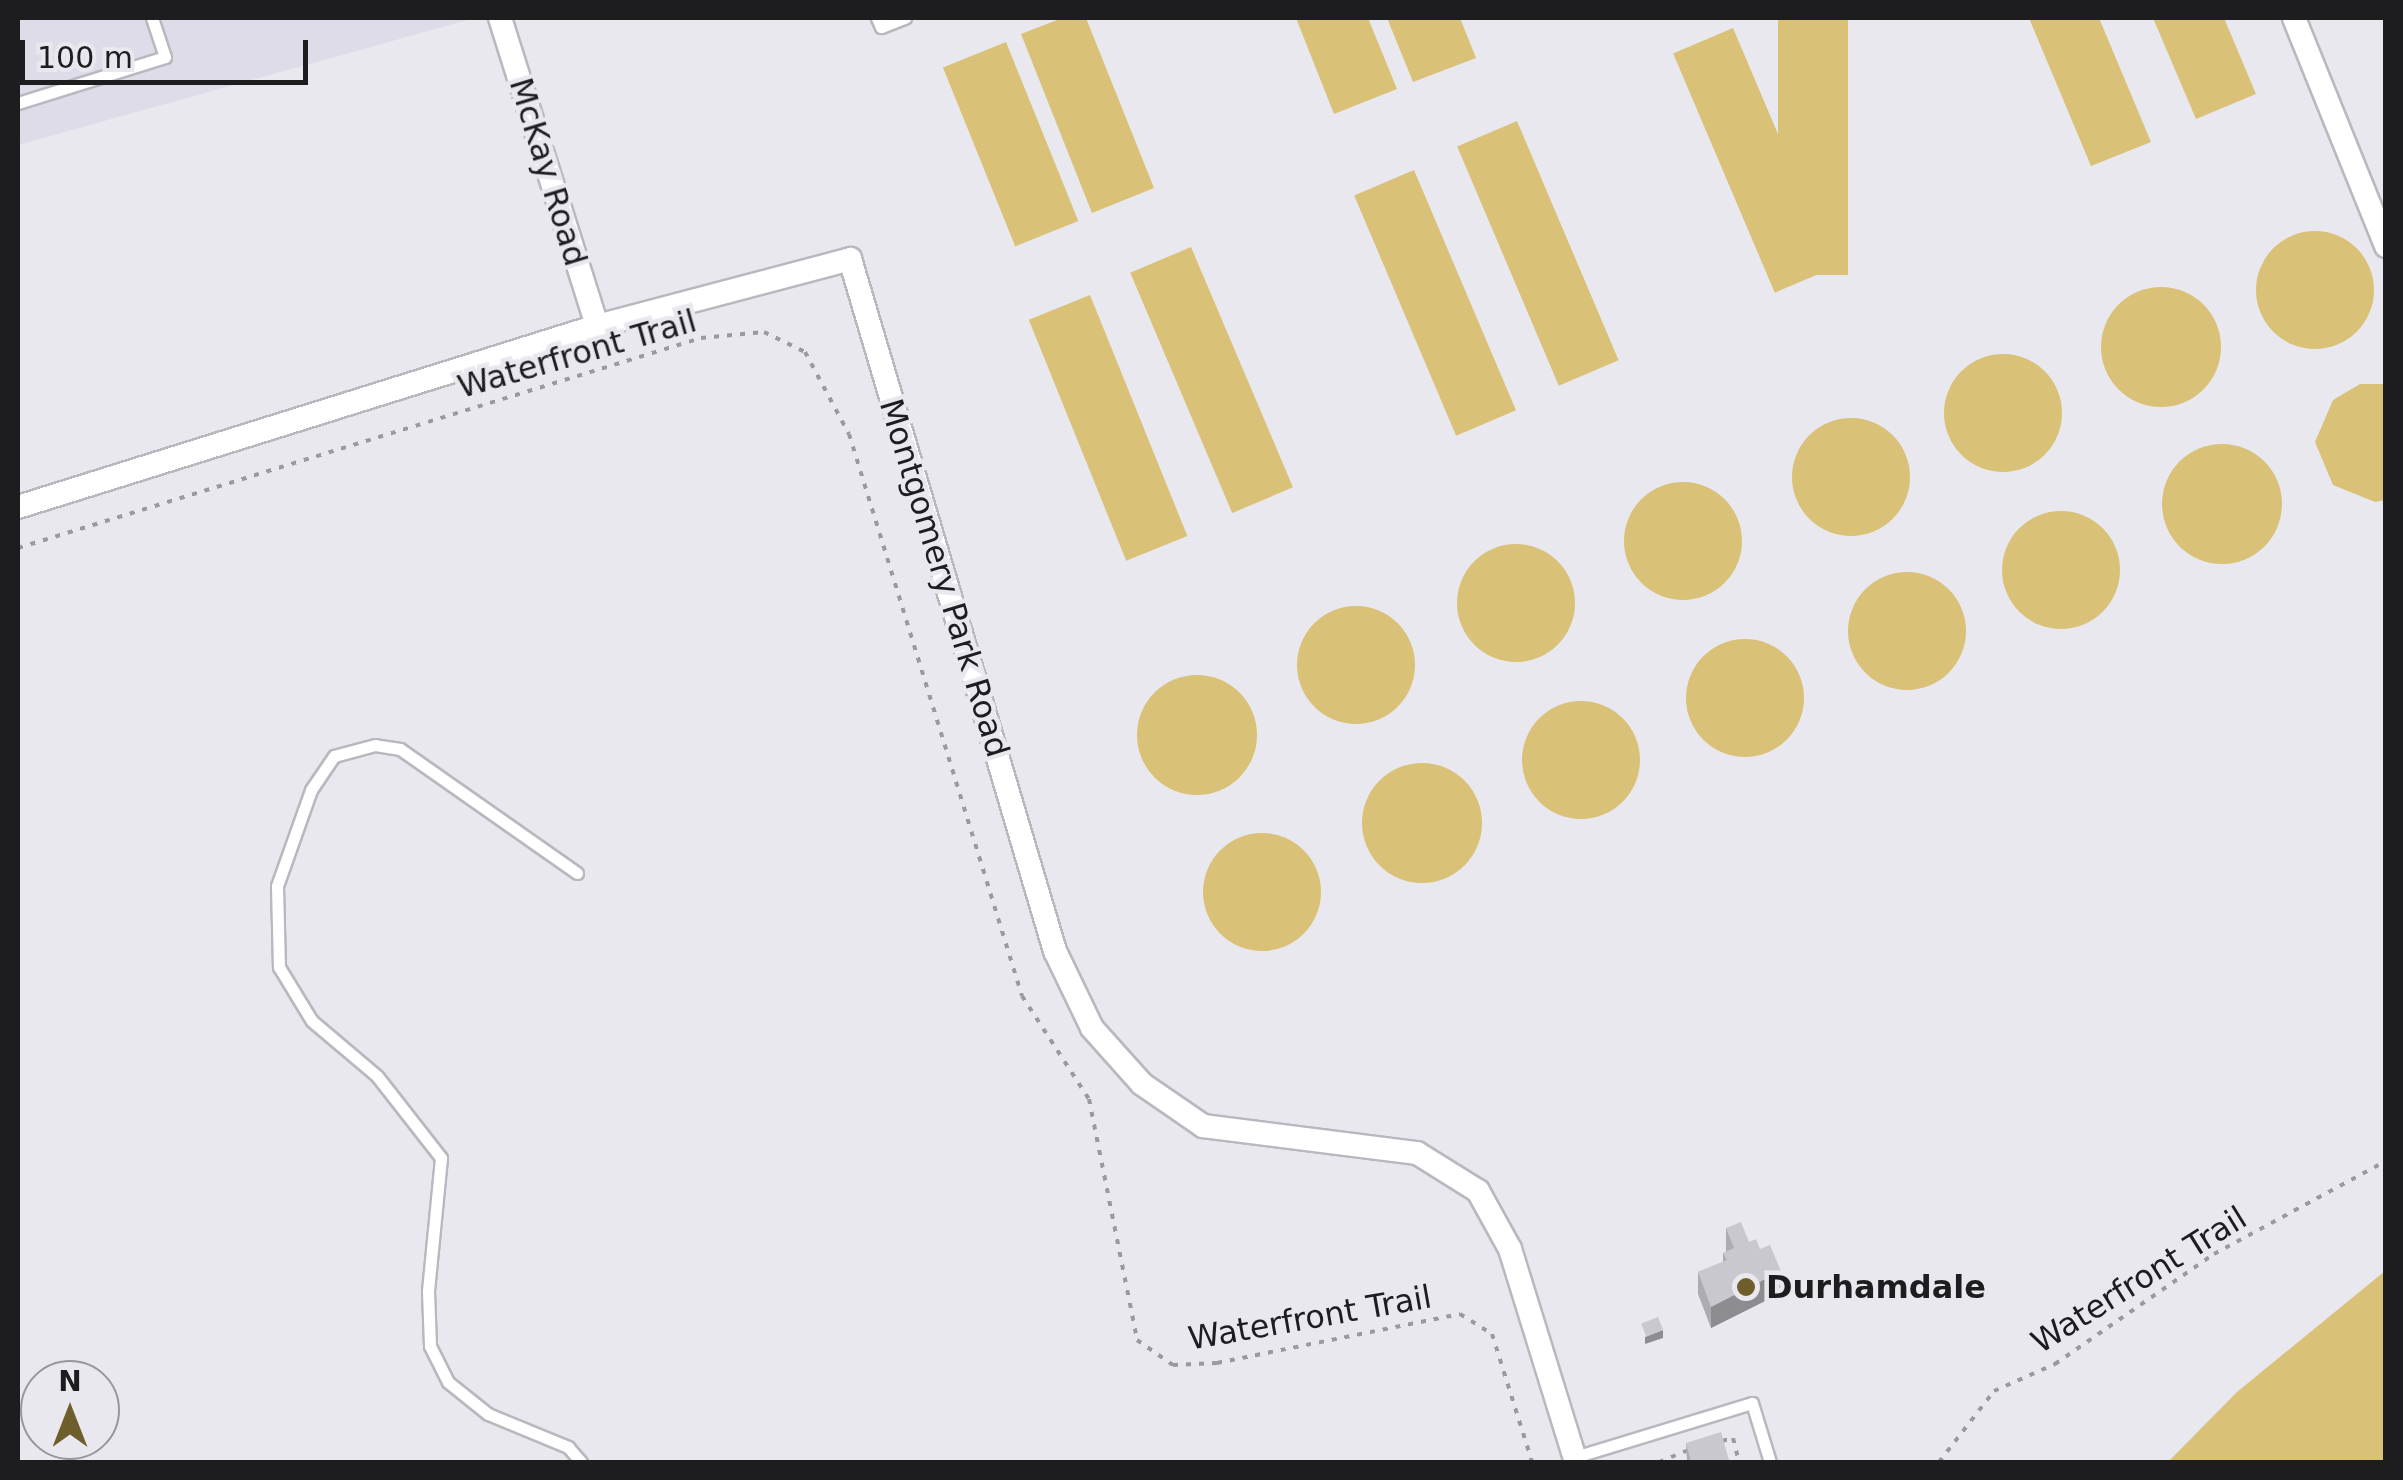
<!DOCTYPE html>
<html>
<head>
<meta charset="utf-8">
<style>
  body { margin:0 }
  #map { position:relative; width:2403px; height:1480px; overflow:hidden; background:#eae8ef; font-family:"DejaVu Sans",sans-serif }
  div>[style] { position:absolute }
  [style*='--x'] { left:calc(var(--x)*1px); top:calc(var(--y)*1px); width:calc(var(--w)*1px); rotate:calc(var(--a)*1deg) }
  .built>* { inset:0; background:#dfdcea }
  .water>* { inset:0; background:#d9c178; transform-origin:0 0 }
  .round { border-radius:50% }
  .path>* { height:4px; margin-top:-2px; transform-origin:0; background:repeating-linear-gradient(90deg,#9a999e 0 5px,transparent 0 13px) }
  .roads { filter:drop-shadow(2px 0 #b9b8bf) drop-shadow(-2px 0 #b9b8bf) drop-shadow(0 2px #b9b8bf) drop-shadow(0 -2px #b9b8bf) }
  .lane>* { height:11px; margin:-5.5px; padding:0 5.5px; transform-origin:5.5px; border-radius:5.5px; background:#fff }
  .street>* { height:22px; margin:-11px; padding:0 11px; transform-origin:11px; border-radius:11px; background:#fff }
  .wall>* { inset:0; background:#adacb2 }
  .shaded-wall>* { inset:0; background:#8d8c91 }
  .building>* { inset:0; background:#c9c8cf; transform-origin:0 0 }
  .dots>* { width:28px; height:28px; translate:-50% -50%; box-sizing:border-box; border:5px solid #eae8ef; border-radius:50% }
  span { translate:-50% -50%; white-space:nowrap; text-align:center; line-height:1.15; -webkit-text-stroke:9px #eae8ef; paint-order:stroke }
  .street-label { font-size:32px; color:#1d1c1f }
  .poi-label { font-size:32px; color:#1d1c1f; font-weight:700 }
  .left { translate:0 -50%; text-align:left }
  .frame { position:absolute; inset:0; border:20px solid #1d1c1f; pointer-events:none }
  .north { position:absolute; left:20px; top:1360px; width:100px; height:100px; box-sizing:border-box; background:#eae8ef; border:2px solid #98969c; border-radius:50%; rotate:0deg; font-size:28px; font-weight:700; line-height:40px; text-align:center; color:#1d1c1f }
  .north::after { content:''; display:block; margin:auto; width:35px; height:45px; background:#6e5e2c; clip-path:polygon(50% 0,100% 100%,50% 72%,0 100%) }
  .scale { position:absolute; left:20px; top:40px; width:288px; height:45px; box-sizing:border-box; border:5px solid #1d1c1f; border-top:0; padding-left:12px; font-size:30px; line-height:35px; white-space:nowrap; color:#1d1c1f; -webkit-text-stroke:8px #eae8ef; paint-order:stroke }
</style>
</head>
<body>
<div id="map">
  <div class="built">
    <i style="clip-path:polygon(18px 18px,475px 18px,18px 145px)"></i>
  </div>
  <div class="water">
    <i style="clip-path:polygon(1062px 18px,1086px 18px,1154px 188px,1092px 213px,1021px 34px)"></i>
    <i style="clip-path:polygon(1296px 18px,1368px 18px,1397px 89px,1334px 114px)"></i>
    <i style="clip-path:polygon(1387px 18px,1460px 18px,1476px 58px,1413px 82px)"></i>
    <i style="left:1778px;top:18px;width:70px;height:257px"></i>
    <i style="clip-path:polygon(2029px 18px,2099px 18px,2151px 142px,2091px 166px)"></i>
    <i style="clip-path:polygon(2153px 18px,2224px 18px,2256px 94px,2196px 119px)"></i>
    <i style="left:1733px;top:28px;width:260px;height:65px;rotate:67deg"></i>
    <i style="left:1006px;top:42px;width:193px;height:68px;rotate:68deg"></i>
    <i style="left:1517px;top:121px;width:260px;height:65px;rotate:67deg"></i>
    <i style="left:1414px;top:170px;width:261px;height:65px;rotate:67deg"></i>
    <i class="round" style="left:2256px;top:231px;width:118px;height:118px"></i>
    <i style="left:1191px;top:247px;width:261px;height:66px;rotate:67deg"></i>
    <i class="round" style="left:2101px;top:287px;width:120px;height:120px"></i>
    <i style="left:1090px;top:295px;width:260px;height:66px;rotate:68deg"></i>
    <i class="round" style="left:1944px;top:354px;width:118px;height:118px"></i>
    <i style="clip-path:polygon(2360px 384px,2385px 384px,2385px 500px,2375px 502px,2333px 485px,2315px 442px,2333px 400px)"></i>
    <i class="round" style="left:1792px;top:418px;width:118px;height:118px"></i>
    <i class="round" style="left:2162px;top:444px;width:120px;height:120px"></i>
    <i class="round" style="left:1624px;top:482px;width:118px;height:118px"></i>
    <i class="round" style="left:2002px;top:511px;width:118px;height:118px"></i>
    <i class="round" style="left:1457px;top:544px;width:118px;height:118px"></i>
    <i class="round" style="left:1848px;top:572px;width:118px;height:118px"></i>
    <i class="round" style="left:1297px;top:606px;width:118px;height:118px"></i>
    <i class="round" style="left:1686px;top:639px;width:118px;height:118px"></i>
    <i class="round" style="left:1137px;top:675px;width:120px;height:120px"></i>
    <i class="round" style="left:1522px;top:701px;width:118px;height:118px"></i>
    <i class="round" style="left:1362px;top:763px;width:120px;height:120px"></i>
    <i class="round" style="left:1203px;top:833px;width:118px;height:118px"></i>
    <i style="clip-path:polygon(2385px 1271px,2385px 1462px,2168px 1462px,2237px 1392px)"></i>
  </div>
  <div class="path">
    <i style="--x:18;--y:548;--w:715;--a:-17.09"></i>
    <i style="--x:701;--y:338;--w:63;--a:-5.4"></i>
    <i style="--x:764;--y:332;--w:46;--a:26"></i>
    <i style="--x:805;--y:352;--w:93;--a:61.8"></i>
    <i style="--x:849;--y:434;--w:588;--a:72.89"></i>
    <i style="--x:1022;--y:996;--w:123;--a:57"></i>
    <i style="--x:1089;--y:1099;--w:246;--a:78.7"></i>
    <i style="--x:1137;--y:1340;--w:44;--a:34.8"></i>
    <i style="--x:1173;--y:1365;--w:44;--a:-2.6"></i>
    <i style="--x:1217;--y:1363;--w:248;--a:-11.4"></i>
    <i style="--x:1460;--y:1314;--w:38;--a:32"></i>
    <i style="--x:1492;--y:1334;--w:134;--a:72.6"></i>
    <i style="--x:1722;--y:1441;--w:11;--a:-15"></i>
    <i style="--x:1733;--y:1438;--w:25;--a:76"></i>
    <i style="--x:1659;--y:1462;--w:32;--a:-22"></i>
    <i style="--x:1939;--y:1462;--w:90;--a:-52.2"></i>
    <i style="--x:1994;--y:1391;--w:67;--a:-23.9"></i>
    <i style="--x:2055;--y:1364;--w:193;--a:-34.7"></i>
    <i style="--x:2214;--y:1254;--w:196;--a:-28.4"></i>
  </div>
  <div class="roads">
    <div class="lane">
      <i style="--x:877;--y:18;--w:10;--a:66"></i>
      <i style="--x:881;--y:27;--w:26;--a:-21"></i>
      <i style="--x:18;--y:103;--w:154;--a:-17.4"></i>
      <i style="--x:165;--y:57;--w:41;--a:-108.4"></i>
      <i style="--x:577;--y:873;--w:216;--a:-145"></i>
      <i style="--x:400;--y:749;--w:25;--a:-171"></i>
      <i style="--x:375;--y:745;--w:42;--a:165"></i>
      <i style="--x:334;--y:756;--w:41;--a:124.1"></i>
      <i style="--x:311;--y:790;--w:102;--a:109.5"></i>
      <i style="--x:277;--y:886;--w:81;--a:88.6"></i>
      <i style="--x:279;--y:967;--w:63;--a:58.6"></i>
      <i style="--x:312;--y:1021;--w:85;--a:40.2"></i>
      <i style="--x:377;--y:1076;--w:104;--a:52"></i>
      <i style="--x:441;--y:1158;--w:134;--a:95.6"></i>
      <i style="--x:428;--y:1291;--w:55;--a:87.9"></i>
      <i style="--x:430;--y:1346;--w:40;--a:63.4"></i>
      <i style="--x:448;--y:1382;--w:51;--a:38.7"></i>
      <i style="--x:488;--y:1414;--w:87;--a:22.4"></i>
      <i style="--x:568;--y:1447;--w:20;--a:49"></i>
      <i style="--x:1575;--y:1457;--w:185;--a:-17"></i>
      <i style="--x:1752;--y:1403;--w:62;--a:73"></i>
    </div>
    <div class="street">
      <i style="--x:500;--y:18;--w:323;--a:72.5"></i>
      <i style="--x:2294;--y:18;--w:246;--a:68"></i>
      <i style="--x:18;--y:507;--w:607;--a:-17.36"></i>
      <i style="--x:597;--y:326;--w:262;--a:-14.8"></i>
      <i style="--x:850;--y:259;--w:722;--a:73.5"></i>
      <i style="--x:1055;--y:951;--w:85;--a:64.3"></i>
      <i style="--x:1092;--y:1028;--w:75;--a:48.2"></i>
      <i style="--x:1142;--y:1084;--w:74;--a:34.5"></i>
      <i style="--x:1203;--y:1126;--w:216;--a:7.2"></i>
      <i style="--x:1417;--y:1153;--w:72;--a:31.9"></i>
      <i style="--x:1478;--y:1191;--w:66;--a:61.1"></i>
      <i style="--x:1510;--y:1249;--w:223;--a:72.8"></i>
    </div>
  </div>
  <div class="wall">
    <i style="clip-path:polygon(1726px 1228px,1749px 1242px,1781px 1293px,1711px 1328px,1698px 1294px,1698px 1272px,1723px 1262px,1723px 1253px,1726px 1252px)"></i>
    <i style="clip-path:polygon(1686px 1443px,1729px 1462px,1683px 1462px,1687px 1461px)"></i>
  </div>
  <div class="shaded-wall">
    <i style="clip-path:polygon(1781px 1271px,1781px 1293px,1711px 1328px,1711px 1307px)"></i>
    <i style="clip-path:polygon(1663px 1330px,1663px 1338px,1645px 1344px,1645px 1337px)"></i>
  </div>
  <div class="building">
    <i style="clip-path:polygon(1741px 1222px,1749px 1242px,1756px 1239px,1760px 1249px,1770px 1245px,1781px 1271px,1711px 1307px,1698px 1272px,1727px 1260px,1723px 1253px,1734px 1248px,1726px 1228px)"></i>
    <i style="left:1658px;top:1317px;width:14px;height:18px;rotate:69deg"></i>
    <i style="clip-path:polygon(1721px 1432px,1729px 1460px,1722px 1462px,1691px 1462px,1686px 1443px)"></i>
  </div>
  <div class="dots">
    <i style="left:1746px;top:1287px;background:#6e5e2c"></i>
  </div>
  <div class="street-label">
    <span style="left:548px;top:172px;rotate:73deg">McKay Road</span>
    <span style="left:577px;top:354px;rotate:-16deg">Waterfront Trail</span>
    <span style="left:944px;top:578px;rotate:73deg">Montgomery Park Road</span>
    <span style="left:2139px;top:1280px;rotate:-32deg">Waterfront Trail</span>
    <span style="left:1310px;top:1318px;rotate:-10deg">Waterfront Trail</span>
  </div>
  <div class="poi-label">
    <span class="left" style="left:1766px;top:1287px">Durhamdale</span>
  </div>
  <div class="frame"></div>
  <div class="north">N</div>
  <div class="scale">100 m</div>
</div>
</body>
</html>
